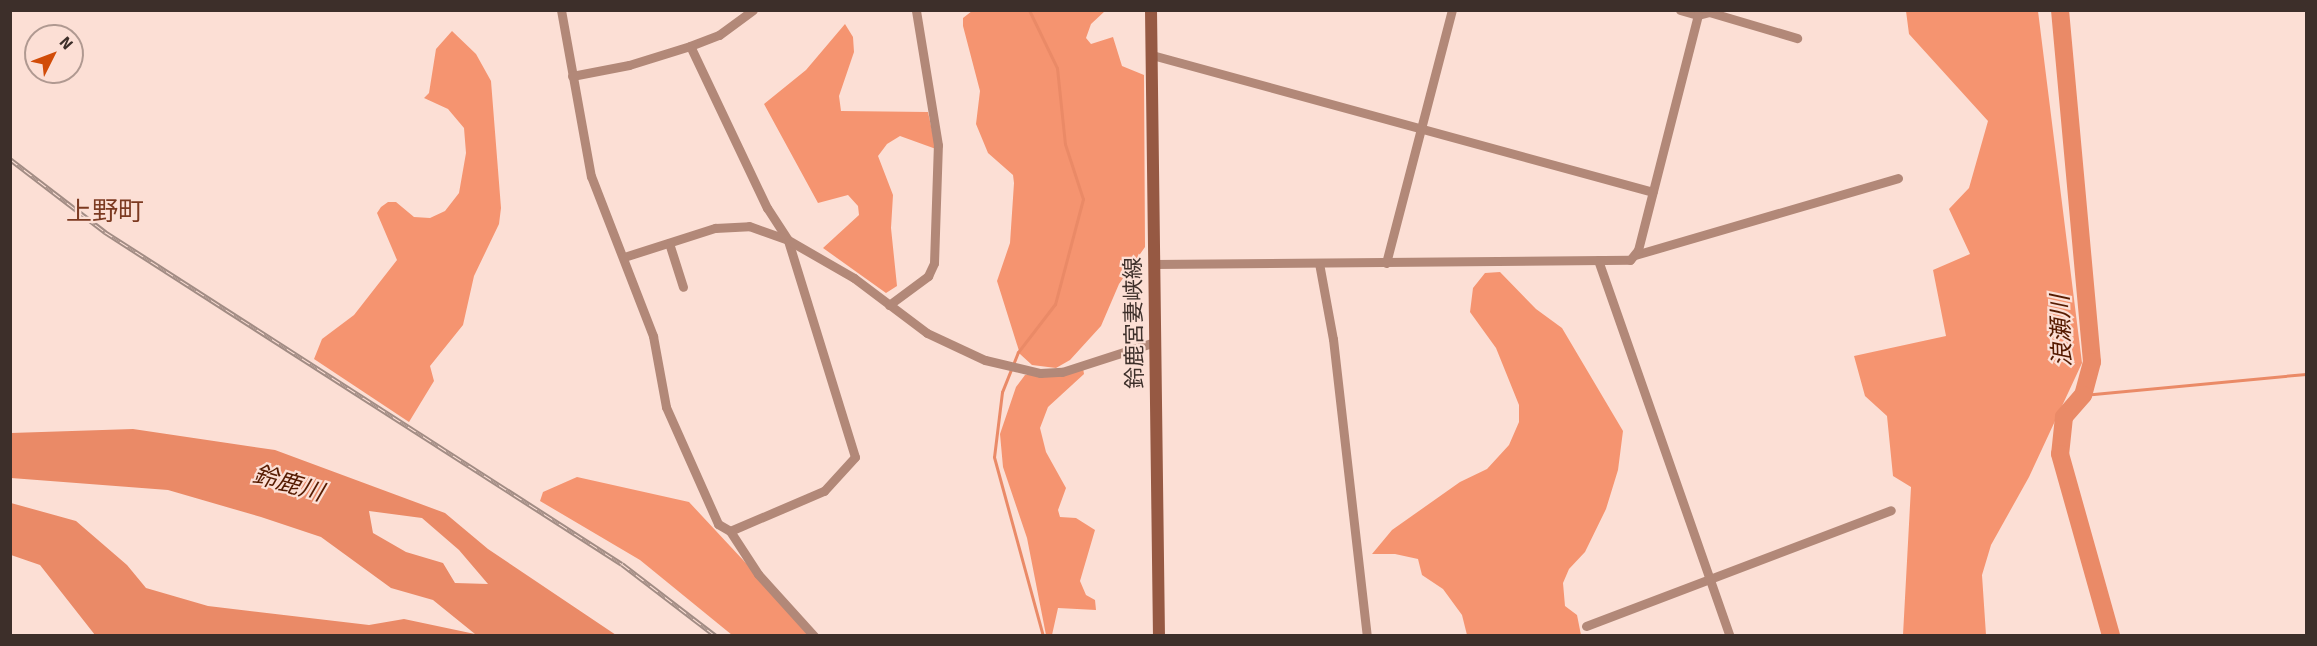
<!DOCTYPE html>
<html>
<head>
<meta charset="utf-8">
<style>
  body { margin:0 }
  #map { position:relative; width:2317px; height:646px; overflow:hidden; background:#fcdfd5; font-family:Signika,"Noto Sans JP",sans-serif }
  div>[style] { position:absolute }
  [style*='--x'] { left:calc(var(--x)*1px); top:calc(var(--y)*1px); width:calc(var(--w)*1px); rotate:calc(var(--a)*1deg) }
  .forest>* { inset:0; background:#f59470 }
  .water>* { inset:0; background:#ea8a67 }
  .stream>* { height:3px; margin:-1.5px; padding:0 1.5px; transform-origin:1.5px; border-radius:1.5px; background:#ea8a67 }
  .river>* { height:18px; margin:-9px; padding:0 9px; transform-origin:9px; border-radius:9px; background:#ea8a67 }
  .minor>* { height:9px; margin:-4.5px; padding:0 4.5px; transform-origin:4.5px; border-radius:4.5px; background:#b28878 }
  .secondary>* { height:12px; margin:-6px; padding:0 6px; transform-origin:6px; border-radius:6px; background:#965943 }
  .rail>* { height:5px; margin-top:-2.5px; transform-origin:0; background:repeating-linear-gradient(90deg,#fcdfd5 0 9px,#a28c84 0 18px); box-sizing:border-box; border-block:2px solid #a28c84 }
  span { translate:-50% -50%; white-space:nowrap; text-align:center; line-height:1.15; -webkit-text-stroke:4.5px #fcdfd5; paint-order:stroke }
  .street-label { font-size:22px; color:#3d2f2a }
  .water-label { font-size:24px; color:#561b01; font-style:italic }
  .quarter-label { font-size:26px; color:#7c3a21 }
  .frame { position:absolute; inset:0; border:12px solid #3d2f2a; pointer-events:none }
  .north { position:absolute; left:24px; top:24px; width:60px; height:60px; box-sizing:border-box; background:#fcdfd5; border:2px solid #b09991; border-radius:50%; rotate:48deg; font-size:16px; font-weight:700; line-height:24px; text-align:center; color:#3d2f2a }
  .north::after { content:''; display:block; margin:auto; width:21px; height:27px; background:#d14c08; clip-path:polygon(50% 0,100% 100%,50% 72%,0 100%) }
</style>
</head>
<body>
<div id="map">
  <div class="forest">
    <i style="clip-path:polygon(972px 11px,1105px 11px,1091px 24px,1086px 38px,1091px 44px,1113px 37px,1122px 66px,1144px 75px,1145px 247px,1119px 284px,1101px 326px,1070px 360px,1056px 368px,1032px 365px,1020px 354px,997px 281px,1010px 243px,1014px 183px,1013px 175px,988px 153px,976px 124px,980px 91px,963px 26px,963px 18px)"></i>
    <i style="clip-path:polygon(1906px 11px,2038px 11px,2082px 363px,2029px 477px,1991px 545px,1982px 575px,1986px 635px,1903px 635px,1911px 487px,1893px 476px,1887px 416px,1865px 396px,1854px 356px,1946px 336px,1933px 270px,1970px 254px,1949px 209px,1969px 188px,1988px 121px,1909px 34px)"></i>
    <i style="clip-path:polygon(845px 24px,853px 37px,854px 52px,839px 96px,841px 111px,928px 112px,936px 149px,900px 136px,887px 144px,878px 156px,893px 195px,891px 228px,897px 286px,886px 293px,823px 248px,859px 215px,858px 206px,848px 195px,818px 203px,764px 104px,806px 70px)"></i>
    <i style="clip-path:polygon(452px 31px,476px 54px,491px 81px,501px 208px,499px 224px,474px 276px,463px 325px,430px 366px,434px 381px,409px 422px,314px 359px,322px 339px,354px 315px,397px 260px,377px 213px,381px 207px,388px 202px,396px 202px,414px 217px,430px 218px,445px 211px,459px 193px,466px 153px,464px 128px,448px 109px,424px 98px,429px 93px,436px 49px)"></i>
    <i style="clip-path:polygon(1500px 272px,1536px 309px,1562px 328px,1623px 431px,1618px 470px,1606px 509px,1585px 552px,1569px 569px,1563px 583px,1565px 606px,1577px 615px,1581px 635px,1467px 635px,1462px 615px,1443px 589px,1422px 575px,1418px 559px,1395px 554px,1372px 554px,1392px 530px,1460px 482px,1487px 469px,1509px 445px,1519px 422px,1519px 405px,1496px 348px,1470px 312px,1473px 288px,1485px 273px)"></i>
    <i style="clip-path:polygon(1083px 368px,1084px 374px,1048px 407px,1040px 428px,1046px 452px,1066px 488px,1058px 510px,1060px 517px,1076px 518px,1095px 530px,1080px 581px,1086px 595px,1095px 600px,1096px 610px,1058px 608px,1052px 635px,1046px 635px,1027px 538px,1003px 467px,1000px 434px,1016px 387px,1025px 375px)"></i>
    <i style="clip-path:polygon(577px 477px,689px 502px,813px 635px,732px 635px,640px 560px,540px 501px,543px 492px)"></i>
  </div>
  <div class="water">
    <i style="clip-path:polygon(evenodd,133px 429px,275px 450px,445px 513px,488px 549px,616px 635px,95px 635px,40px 565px,11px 555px,11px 503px,76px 521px,127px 565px,146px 588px,208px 606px,369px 625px,404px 619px,475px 634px,433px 600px,391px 588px,321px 537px,261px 517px,168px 490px,11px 478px,11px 433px,133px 429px,369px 511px,422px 518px,459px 550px,488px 584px,455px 583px,443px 563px,406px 552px,373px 533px,369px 511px)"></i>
  </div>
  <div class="stream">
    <i style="--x:1029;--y:10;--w:64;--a:64.2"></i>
    <i style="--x:1057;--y:68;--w:76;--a:84"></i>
    <i style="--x:1065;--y:144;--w:58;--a:71.9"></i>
    <i style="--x:1083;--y:199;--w:109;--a:104.9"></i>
    <i style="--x:1055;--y:304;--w:61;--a:127.6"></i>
    <i style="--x:1018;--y:352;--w:43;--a:111.8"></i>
    <i style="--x:1002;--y:392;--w:65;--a:97"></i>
    <i style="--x:994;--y:457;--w:186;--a:74.7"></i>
    <i style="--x:2083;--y:395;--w:224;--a:-5.4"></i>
  </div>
  <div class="river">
    <i style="--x:2060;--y:10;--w:353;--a:84.8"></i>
    <i style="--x:2092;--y:362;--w:34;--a:105"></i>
    <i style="--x:2083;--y:395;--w:29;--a:131"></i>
    <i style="--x:2064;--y:417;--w:37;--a:96"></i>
    <i style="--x:2060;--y:454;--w:189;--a:74.3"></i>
  </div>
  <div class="minor">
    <i style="--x:561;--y:10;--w:169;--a:79.8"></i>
    <i style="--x:591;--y:176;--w:172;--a:68.8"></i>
    <i style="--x:653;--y:336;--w:72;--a:79.6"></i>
    <i style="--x:666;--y:407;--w:128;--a:66"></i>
    <i style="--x:718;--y:524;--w:14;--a:30"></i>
    <i style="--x:730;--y:531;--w:102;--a:-23.1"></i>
    <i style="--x:824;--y:491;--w:46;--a:-47.6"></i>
    <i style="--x:855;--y:457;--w:227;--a:-107.2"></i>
    <i style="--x:788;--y:240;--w:38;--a:-123"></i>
    <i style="--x:767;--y:208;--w:179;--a:-115.4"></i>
    <i style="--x:1680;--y:10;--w:19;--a:16"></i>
    <i style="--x:1698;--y:15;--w:11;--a:-15"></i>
    <i style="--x:1709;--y:12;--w:92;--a:16.5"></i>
    <i style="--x:1152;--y:55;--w:519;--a:15.29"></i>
    <i style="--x:572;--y:76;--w:58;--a:-10.9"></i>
    <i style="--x:629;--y:65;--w:64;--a:-17.3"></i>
    <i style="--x:690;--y:46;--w:31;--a:-21"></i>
    <i style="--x:719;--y:35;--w:42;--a:-36.3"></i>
    <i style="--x:669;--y:243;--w:46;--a:72.3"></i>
    <i style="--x:1635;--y:255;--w:274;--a:-16.3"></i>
    <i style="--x:624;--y:257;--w:96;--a:-17.7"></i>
    <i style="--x:715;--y:228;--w:34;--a:-3"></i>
    <i style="--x:749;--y:226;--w:41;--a:19.7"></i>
    <i style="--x:788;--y:240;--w:76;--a:29.9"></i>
    <i style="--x:854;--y:278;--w:91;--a:37"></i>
    <i style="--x:927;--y:333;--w:64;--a:25"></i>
    <i style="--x:985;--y:360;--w:57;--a:13.3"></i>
    <i style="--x:1040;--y:373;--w:22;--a:-3"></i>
    <i style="--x:1062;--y:372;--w:98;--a:-17.9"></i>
    <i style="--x:1598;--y:260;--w:398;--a:70.7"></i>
    <i style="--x:1319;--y:263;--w:77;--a:79.6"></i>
    <i style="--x:1333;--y:339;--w:299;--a:83.5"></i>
    <i style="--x:1386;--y:263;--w:261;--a:-75.4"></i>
    <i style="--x:1154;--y:264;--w:476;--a:-0.5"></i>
    <i style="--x:1630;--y:260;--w:13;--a:-51"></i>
    <i style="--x:1638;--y:250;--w:243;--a:-75.7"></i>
    <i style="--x:889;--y:305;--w:49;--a:-36.6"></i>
    <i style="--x:928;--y:276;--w:14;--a:-65"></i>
    <i style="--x:934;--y:263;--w:118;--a:-88.1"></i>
    <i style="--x:938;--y:145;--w:137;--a:-99.3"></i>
    <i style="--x:730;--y:531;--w:51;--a:56.9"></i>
    <i style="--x:758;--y:574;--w:84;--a:47.9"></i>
    <i style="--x:1586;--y:626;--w:326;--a:-20.8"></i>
  </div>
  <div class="secondary">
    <i style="--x:1151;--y:10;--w:626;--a:89.27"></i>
  </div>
  <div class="rail">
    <i style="--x:10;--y:159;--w:120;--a:37.5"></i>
    <i style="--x:105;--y:232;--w:614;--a:32.71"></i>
    <i style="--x:622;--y:564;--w:118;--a:37.5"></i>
  </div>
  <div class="street-label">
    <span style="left:1134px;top:323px;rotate:-91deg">鈴鹿宮妻峡線</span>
  </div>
  <div class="water-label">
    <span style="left:2062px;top:331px;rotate:-92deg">浪瀬川</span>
    <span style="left:288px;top:484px;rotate:16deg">鈴鹿川</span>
  </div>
  <div class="quarter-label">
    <span style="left:105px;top:213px">上野町</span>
  </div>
  <div class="frame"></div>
  <div class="north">N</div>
</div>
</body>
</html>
